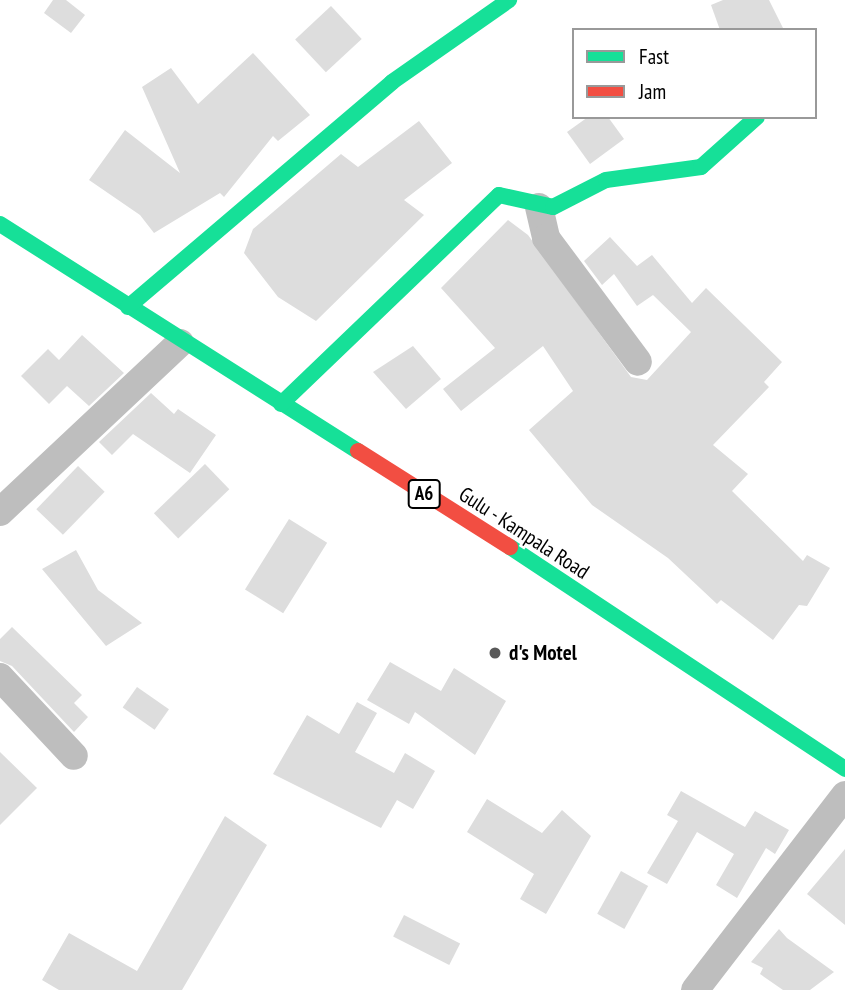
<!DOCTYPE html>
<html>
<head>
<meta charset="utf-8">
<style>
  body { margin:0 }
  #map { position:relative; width:845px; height:990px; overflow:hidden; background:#fff; font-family:"PT Sans Narrow",sans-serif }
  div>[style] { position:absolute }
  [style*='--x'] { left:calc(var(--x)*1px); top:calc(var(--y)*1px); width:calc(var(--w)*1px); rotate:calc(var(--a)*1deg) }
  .building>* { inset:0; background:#ddd; transform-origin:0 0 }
  .street>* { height:28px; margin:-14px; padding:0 14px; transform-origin:14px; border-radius:14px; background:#bebebe }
  .fast>* { height:16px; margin:-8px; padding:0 8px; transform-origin:8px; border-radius:8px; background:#16e098 }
  .jam>* { height:16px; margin:-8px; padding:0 8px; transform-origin:8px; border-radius:8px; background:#f24e42 }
  .dots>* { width:19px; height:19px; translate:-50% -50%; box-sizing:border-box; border:4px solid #fff; border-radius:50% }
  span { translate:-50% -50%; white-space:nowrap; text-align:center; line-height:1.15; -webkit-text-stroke:5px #fff; paint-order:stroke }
  .shield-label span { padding:2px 5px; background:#fff; border:2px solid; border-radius:5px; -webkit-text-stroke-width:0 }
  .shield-label { font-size:19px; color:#000; font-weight:700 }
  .street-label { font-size:21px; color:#000 }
  .poi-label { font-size:21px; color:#000; font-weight:700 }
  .left { translate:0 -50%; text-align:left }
  .legend { position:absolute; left:572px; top:28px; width:245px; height:91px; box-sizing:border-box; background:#fff; border:2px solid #999; margin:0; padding:9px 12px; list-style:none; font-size:21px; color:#000 }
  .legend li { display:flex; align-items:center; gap:14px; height:35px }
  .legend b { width:35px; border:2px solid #999 }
</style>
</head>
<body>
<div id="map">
  <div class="building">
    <i style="clip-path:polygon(53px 0,66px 0,85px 15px,71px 33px,44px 13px)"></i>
    <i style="clip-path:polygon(723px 0,769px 0,784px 30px,720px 30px,711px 5px)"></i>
    <i style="left:331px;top:6px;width:45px;height:49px;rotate:47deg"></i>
    <i style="clip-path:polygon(253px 53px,310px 115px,278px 141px,273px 136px,224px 197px,220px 193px,154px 233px,140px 215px,89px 180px,125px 130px,180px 173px,142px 87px,171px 68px,198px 104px)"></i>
    <i style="clip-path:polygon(588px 117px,608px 117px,624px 139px,590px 164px,567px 132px)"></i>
    <i style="clip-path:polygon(419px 121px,452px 163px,404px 200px,424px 215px,316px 321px,278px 297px,244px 253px,253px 229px,341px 154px,358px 167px)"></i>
    <i style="clip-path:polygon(508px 220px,528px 235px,631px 377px,647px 380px,691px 332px,653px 295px,637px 306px,614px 274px,602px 285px,584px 261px,610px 237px,637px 266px,652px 255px,692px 303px,706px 288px,782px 362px,764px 382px,769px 387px,713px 445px,748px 474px,732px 491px,803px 561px,807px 555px,830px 568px,807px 606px,799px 605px,773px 640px,721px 600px,717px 604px,668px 558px,592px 505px,529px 430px,573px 391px,543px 346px,461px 411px,443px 389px,495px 348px,441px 288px)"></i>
    <i style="clip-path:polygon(82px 335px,124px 373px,89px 406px,67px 386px,49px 404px,21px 376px,48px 349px,59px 360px)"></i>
    <i style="clip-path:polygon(413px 346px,441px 379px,406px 409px,373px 372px)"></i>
    <i style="clip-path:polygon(151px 393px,174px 414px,178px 409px,216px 435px,190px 473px,133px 434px,112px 455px,99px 442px)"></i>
    <i style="left:205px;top:464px;width:35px;height:71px;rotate:46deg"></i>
    <i style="left:78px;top:466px;width:37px;height:60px;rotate:44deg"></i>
    <i style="left:289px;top:519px;width:45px;height:83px;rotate:32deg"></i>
    <i style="clip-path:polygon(76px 550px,98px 590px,142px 623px,106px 646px,42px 569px)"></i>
    <i style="clip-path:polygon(12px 627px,82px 695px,74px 703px,88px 717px,74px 732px,12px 666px,0 661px,0 639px)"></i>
    <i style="clip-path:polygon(390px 662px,441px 691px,454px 668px,506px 701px,475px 755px,415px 712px,409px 724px,367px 700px)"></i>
    <i style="left:137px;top:687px;width:39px;height:25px;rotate:35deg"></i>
    <i style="clip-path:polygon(357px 702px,377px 713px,355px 752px,394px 773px,405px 753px,435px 771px,413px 809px,397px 800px,381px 828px,273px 774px,307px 715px,339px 734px)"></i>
    <i style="clip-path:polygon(0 752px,37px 788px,0 825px)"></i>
    <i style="clip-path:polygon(681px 791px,745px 827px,755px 811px,789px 830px,775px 854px,766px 848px,737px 898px,716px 885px,734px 854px,697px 832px,667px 884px,647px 873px,678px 821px,667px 815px)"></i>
    <i style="clip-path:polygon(487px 799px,542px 833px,562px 810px,591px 836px,546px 914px,520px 899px,534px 874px,467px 832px)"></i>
    <i style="clip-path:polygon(225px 816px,267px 845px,182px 990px,59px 990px,42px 980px,69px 933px,137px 971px)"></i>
    <i style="clip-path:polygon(845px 849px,845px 925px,807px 894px)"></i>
    <i style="left:621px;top:871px;width:31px;height:49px;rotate:29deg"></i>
    <i style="left:404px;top:915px;width:63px;height:24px;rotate:27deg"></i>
    <i style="clip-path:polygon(779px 929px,787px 938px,834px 972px,810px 990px,783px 990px,760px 974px,763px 968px,751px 962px)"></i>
  </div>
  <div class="street">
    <i style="--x:539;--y:207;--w:32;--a:77"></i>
    <i style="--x:546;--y:238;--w:154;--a:53.4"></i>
    <i style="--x:0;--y:512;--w:247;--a:-43.2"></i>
    <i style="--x:0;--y:677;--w:108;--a:46.9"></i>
    <i style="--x:695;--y:990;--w:246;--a:-52.4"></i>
  </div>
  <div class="fast">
    <i style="--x:0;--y:224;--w:424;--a:32.4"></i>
    <i style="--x:128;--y:307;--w:347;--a:-40.4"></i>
    <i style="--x:392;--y:82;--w:143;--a:-35"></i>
    <i style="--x:281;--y:404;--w:302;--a:-43.8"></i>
    <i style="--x:499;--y:195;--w:55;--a:12.5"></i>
    <i style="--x:553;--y:207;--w:59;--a:-27"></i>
    <i style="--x:606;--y:180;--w:96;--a:-7.8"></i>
    <i style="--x:701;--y:167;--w:75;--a:-41.8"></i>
    <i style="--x:510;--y:547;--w:402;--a:33.5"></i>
  </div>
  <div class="jam">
    <i style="--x:358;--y:451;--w:180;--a:32.3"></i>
  </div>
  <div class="dots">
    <i style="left:495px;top:653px;background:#595959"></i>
  </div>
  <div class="shield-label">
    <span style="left:424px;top:494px">A6</span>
  </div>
  <div class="street-label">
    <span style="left:524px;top:533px;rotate:33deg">Gulu - Kampala Road</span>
  </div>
  <div class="poi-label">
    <span class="left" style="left:509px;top:653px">d's Motel</span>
  </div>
  <ul class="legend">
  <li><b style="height:9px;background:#16e098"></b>Fast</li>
  <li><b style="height:9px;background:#f24e42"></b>Jam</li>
  </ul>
</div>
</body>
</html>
